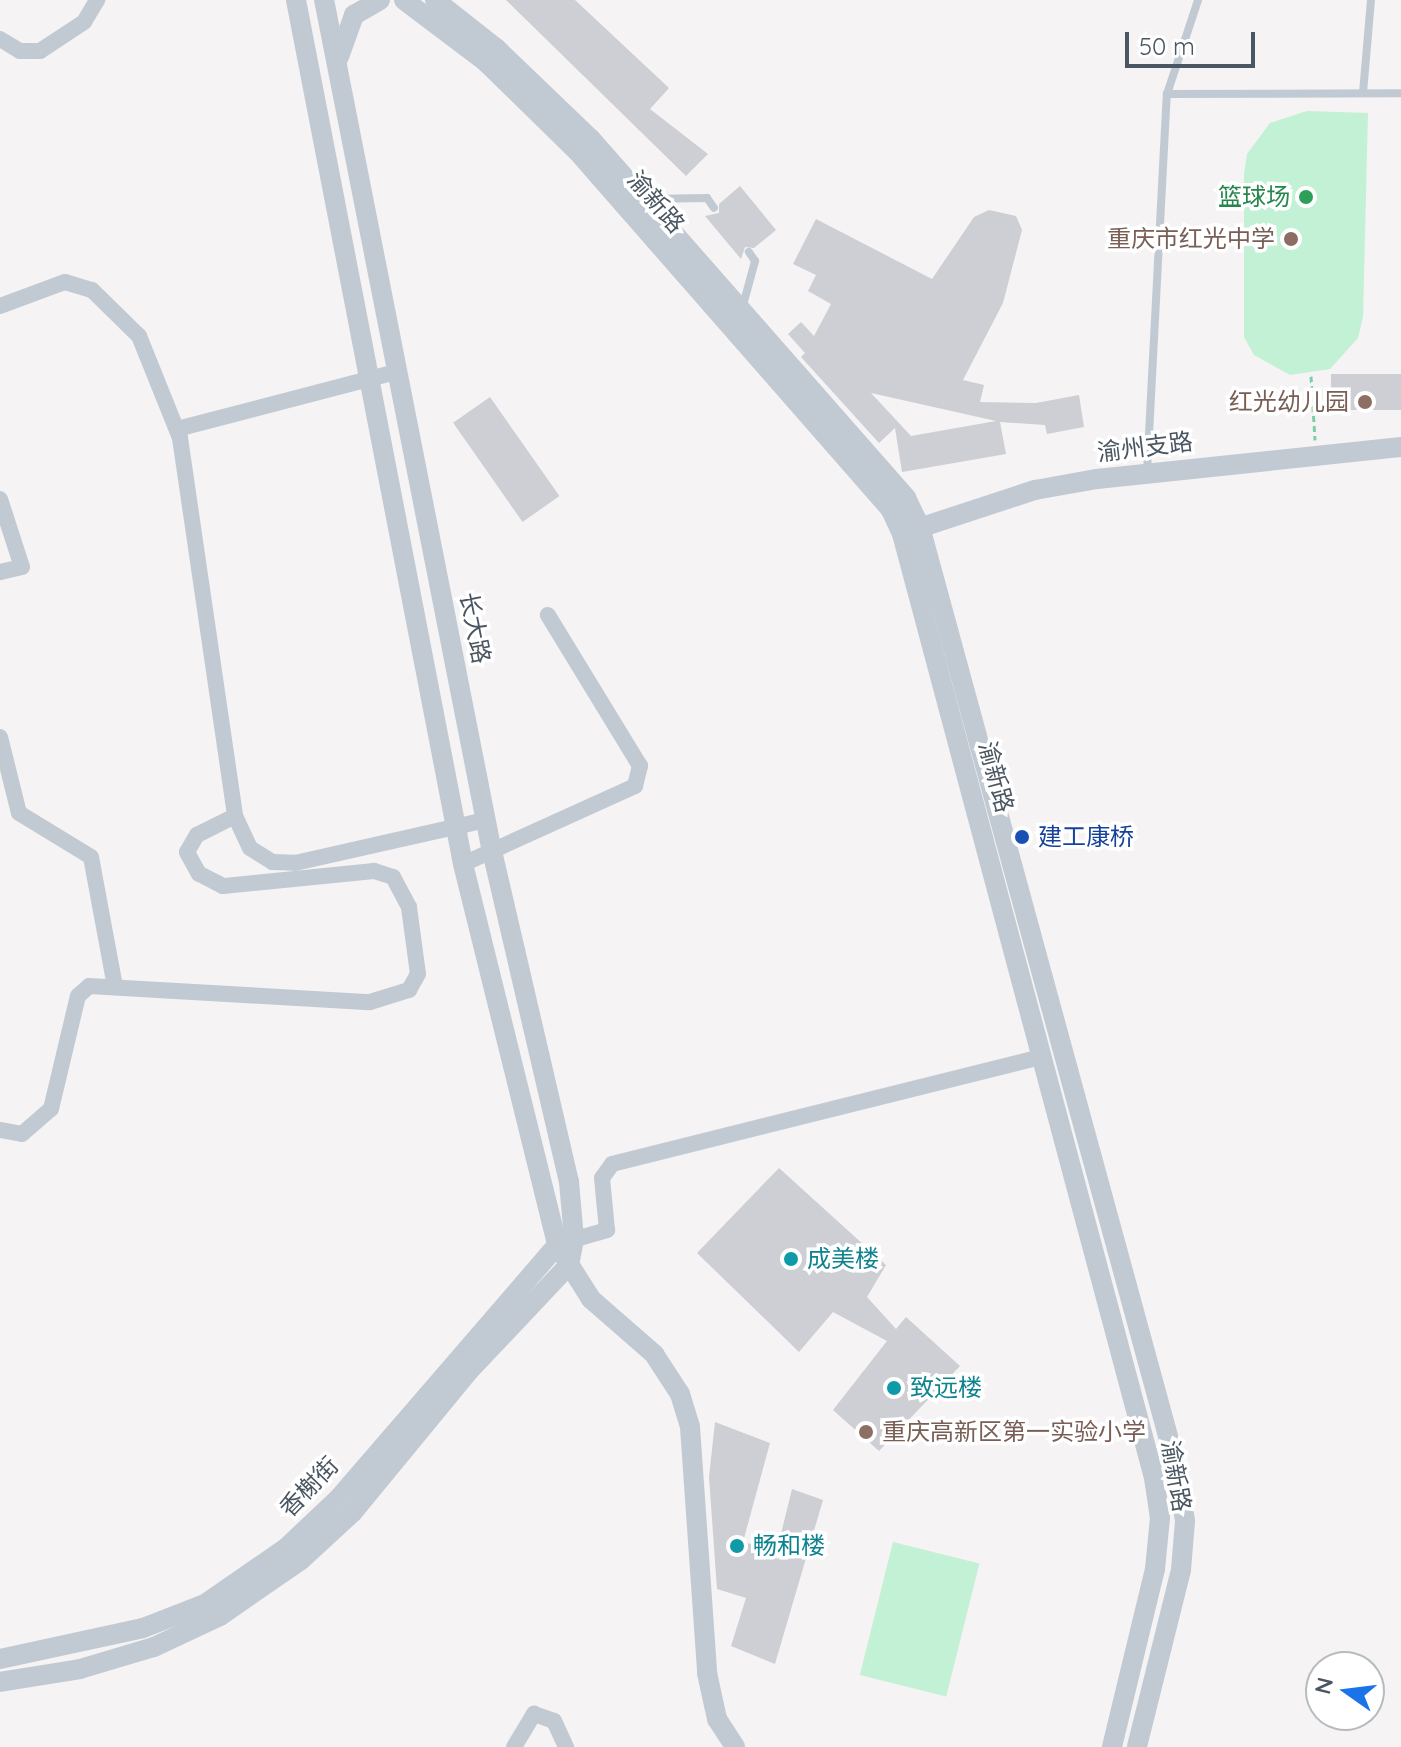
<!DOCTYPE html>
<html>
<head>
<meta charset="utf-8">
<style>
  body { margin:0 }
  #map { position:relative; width:1401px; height:1747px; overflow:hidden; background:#f5f3f3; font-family:Quicksand,"Noto Sans SC",sans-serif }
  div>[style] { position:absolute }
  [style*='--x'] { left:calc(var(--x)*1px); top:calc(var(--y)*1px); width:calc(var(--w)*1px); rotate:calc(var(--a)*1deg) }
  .green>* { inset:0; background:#c3f1d5; transform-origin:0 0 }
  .building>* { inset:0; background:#cdcfd5; transform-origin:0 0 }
  .path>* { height:3px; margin-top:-1.5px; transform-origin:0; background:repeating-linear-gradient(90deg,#7ad0a6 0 6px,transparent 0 10px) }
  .service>* { height:8px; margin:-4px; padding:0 4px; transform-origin:4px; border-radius:4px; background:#c1cad2 }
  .minor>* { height:16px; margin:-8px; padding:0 8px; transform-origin:8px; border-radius:8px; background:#c1cad2 }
  .tertiary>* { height:20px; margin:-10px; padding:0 10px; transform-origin:10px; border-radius:10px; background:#c1cad2 }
  .dots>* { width:22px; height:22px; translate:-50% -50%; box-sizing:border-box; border:4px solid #fff; border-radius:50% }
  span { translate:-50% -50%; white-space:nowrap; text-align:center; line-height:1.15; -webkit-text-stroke:7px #fff; paint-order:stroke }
  .leisure-label { font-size:24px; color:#27864d }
  .right { translate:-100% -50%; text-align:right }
  .street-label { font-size:24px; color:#4a5661 }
  .education-label { font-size:24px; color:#785e54 }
  .left { translate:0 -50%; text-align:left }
  .transit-label { font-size:24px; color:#164399 }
  .culture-label { font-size:24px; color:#0d838f }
  .north { position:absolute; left:1305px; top:1651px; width:80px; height:80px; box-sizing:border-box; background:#fff; border:2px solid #b7bbc0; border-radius:50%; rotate:284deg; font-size:22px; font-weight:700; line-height:32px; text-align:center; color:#4a5661 }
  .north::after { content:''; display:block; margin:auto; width:28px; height:36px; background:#1a73e8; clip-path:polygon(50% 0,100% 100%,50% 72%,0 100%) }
  .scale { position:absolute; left:1125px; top:32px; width:130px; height:36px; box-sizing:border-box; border:4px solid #4a5661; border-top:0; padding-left:10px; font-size:24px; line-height:28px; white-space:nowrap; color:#4a5661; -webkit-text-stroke:6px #fff; paint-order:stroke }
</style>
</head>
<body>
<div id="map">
  <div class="green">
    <i style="clip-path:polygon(1307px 111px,1368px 113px,1363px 317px,1358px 338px,1330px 369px,1290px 375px,1254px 355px,1244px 337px,1244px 174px,1247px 154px,1270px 123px)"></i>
    <i style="left:893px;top:1542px;width:89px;height:137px;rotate:14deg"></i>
  </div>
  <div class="building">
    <i style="clip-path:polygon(506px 0,575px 0,669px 88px,650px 109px,708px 154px,686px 176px)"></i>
    <i style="clip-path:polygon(740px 186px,776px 230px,754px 248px,745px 247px,741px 259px,705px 216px,719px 213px,719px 204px)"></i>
    <i style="clip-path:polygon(evenodd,989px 210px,1016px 216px,1022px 230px,1003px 303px,963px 380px,984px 385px,980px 402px,1036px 403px,1079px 395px,1084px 427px,1047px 434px,1045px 425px,1000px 422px,1006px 454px,902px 472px,895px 428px,879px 443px,801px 357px,805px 353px,788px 334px,801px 322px,814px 336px,831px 304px,808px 291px,816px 275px,793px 264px,816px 219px,932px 279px,974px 217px,989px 210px,871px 393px,996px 421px,911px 436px,871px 393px)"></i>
    <i style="left:1401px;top:374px;width:36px;height:70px;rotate:90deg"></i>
    <i style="left:490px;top:397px;width:121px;height:45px;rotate:55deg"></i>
    <i style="clip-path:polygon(779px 1168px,886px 1265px,867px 1297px,896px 1329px,906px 1317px,960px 1366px,879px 1451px,833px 1410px,887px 1341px,833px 1312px,799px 1352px,697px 1253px)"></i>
    <i style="clip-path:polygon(715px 1422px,770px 1443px,743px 1542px,777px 1550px,792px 1489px,823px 1500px,775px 1664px,731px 1646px,746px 1598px,717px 1589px,709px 1477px)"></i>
  </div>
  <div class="path">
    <i style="--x:1311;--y:376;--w:64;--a:86.4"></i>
  </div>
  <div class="service">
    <i style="--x:1363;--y:93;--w:93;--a:-85.1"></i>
    <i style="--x:1167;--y:94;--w:234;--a:-0.2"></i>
    <i style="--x:648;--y:199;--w:59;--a:-1"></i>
    <i style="--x:707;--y:198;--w:12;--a:55"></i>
    <i style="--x:742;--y:309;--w:50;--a:-74.8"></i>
    <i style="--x:755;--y:261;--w:11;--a:-124"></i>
    <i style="--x:1147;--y:472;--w:379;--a:-87"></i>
    <i style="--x:1167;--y:94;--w:99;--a:-71.7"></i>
  </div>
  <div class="minor">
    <i style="--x:0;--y:39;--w:23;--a:31"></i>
    <i style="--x:20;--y:51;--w:20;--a:0"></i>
    <i style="--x:40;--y:51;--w:53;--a:-33.4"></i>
    <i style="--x:84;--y:22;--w:26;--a:-59"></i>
    <i style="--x:0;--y:306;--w:69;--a:-20.3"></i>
    <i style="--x:65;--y:282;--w:28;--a:17"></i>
    <i style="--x:92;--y:290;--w:66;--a:44.4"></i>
    <i style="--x:139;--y:336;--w:110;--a:68.1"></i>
    <i style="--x:180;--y:438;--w:382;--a:81.7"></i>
    <i style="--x:235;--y:816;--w:35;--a:65"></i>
    <i style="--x:250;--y:848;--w:26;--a:32"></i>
    <i style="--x:272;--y:862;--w:23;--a:2"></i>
    <i style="--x:295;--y:863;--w:196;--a:-12.7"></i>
    <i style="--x:177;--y:429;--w:229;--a:-14.6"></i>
    <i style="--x:0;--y:499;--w:71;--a:72.1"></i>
    <i style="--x:22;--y:567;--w:23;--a:167"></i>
    <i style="--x:0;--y:737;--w:78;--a:76"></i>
    <i style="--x:19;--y:813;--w:84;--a:31.4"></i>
    <i style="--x:91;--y:857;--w:132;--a:79.5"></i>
    <i style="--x:463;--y:864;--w:189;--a:-24.4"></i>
    <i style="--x:635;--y:786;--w:21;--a:-76"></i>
    <i style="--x:640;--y:766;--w:177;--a:-121.4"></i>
    <i style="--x:0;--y:1130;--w:22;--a:10"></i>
    <i style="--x:22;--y:1134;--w:38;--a:-41"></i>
    <i style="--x:51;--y:1109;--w:116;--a:-76.6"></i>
    <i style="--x:78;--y:996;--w:15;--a:-42"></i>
    <i style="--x:89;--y:986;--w:281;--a:3.3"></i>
    <i style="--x:370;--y:1002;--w:41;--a:-17.1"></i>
    <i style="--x:409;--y:990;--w:18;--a:-61"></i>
    <i style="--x:418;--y:974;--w:68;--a:-97.7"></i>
    <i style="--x:409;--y:907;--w:34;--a:-118"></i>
    <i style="--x:393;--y:877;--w:20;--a:-162"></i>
    <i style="--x:374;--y:871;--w:152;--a:174.3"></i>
    <i style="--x:223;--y:886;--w:27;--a:-153"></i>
    <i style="--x:199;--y:874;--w:25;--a:-119"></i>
    <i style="--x:187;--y:852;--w:20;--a:-60"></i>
    <i style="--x:197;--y:835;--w:42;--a:-26.6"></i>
    <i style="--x:565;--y:1242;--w:44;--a:-15.9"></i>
    <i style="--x:607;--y:1230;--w:52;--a:-95.5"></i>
    <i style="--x:602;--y:1178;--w:17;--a:-54"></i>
    <i style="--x:612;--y:1164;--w:443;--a:-14"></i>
    <i style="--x:514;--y:1747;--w:39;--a:-59"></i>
    <i style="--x:534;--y:1714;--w:21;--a:19"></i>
    <i style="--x:554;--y:1721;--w:29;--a:65"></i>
  </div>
  <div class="tertiary">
    <i style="--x:296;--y:0;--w:880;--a:79.06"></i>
    <i style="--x:463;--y:864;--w:392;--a:76.1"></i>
    <i style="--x:557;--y:1245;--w:64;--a:57.8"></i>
    <i style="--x:591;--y:1299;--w:84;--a:41.1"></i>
    <i style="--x:654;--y:1354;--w:48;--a:57"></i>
    <i style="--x:680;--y:1394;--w:34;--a:73"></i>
    <i style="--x:690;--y:1427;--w:247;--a:86"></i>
    <i style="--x:707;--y:1673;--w:47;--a:77.7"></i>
    <i style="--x:717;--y:1719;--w:33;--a:57"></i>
    <i style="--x:404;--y:0;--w:103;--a:37.1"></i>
    <i style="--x:486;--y:62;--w:127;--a:44.4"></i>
    <i style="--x:577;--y:151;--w:475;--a:48.8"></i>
    <i style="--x:890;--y:508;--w:29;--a:65"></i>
    <i style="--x:902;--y:534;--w:977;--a:75.05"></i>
    <i style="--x:1154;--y:1478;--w:40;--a:81.5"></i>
    <i style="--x:1160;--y:1518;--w:51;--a:95.6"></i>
    <i style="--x:1155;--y:1569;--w:183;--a:103.6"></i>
    <i style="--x:435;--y:0;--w:78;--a:38.2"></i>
    <i style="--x:496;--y:48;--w:132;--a:43.8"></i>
    <i style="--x:591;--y:139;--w:478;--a:48.7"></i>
    <i style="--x:906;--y:498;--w:32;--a:64"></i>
    <i style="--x:920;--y:527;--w:981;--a:74.74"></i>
    <i style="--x:1178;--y:1473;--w:49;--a:81.7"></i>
    <i style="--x:1185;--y:1521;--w:49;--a:94.7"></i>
    <i style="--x:1181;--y:1570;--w:182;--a:104"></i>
    <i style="--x:339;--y:57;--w:45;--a:-70.3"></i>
    <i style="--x:354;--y:15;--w:30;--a:-30"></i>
    <i style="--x:910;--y:531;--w:132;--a:-18.2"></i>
    <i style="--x:1035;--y:490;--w:63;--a:-10.1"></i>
    <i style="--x:1097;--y:479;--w:306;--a:-6"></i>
    <i style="--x:0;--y:1659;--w:146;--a:-12.2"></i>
    <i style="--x:143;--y:1628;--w:66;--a:-21.2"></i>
    <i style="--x:205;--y:1604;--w:98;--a:-34.7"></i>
    <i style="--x:286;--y:1548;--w:71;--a:-43.3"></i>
    <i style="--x:338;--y:1499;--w:335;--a:-49.2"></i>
    <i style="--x:0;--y:1682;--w:81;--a:-9.2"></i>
    <i style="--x:80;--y:1669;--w:77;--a:-16.6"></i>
    <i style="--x:154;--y:1647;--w:73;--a:-25.2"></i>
    <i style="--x:220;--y:1616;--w:98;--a:-34.7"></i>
    <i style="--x:301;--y:1560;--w:71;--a:-42.7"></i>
    <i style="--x:353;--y:1512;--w:181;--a:-50.6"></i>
    <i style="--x:468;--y:1372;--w:147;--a:-46.7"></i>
    <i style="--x:569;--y:1265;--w:26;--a:-79"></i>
    <i style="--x:574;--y:1239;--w:57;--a:-95"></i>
    <i style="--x:569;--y:1182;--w:339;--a:-103.1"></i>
    <i style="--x:492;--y:852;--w:868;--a:-101.15"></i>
  </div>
  <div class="dots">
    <i style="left:1306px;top:197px;background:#2e9e5b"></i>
    <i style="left:1291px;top:239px;background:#8d6e63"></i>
    <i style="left:1365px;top:402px;background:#8d6e63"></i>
    <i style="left:1022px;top:837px;background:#1a4fb4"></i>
    <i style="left:791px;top:1259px;background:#0f9aa8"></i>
    <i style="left:894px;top:1388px;background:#0f9aa8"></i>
    <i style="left:866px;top:1432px;background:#8d6e63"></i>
    <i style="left:737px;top:1546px;background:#0f9aa8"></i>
  </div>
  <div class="leisure-label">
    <span class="right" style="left:1290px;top:197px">篮球场</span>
  </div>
  <div class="street-label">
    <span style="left:656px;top:202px;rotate:49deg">渝新路</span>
    <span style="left:1145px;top:447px;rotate:-7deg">渝州支路</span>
    <span style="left:475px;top:628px;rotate:79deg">长大路</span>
    <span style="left:996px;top:777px;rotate:75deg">渝新路</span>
    <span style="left:1176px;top:1476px;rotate:80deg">渝新路</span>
    <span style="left:309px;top:1487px;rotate:-46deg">香榭街</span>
  </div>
  <div class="education-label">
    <span class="right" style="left:1275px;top:239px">重庆市红光中学</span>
    <span class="right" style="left:1349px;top:402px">红光幼儿园</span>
    <span class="left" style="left:882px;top:1432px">重庆高新区第一实验小学</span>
  </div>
  <div class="transit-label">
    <span class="left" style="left:1038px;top:837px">建工康桥</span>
  </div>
  <div class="culture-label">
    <span class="left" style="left:807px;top:1259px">成美楼</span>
    <span class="left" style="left:910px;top:1388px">致远楼</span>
    <span class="left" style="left:753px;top:1546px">畅和楼</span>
  </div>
  <div class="north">N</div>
  <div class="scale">50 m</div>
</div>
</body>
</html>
